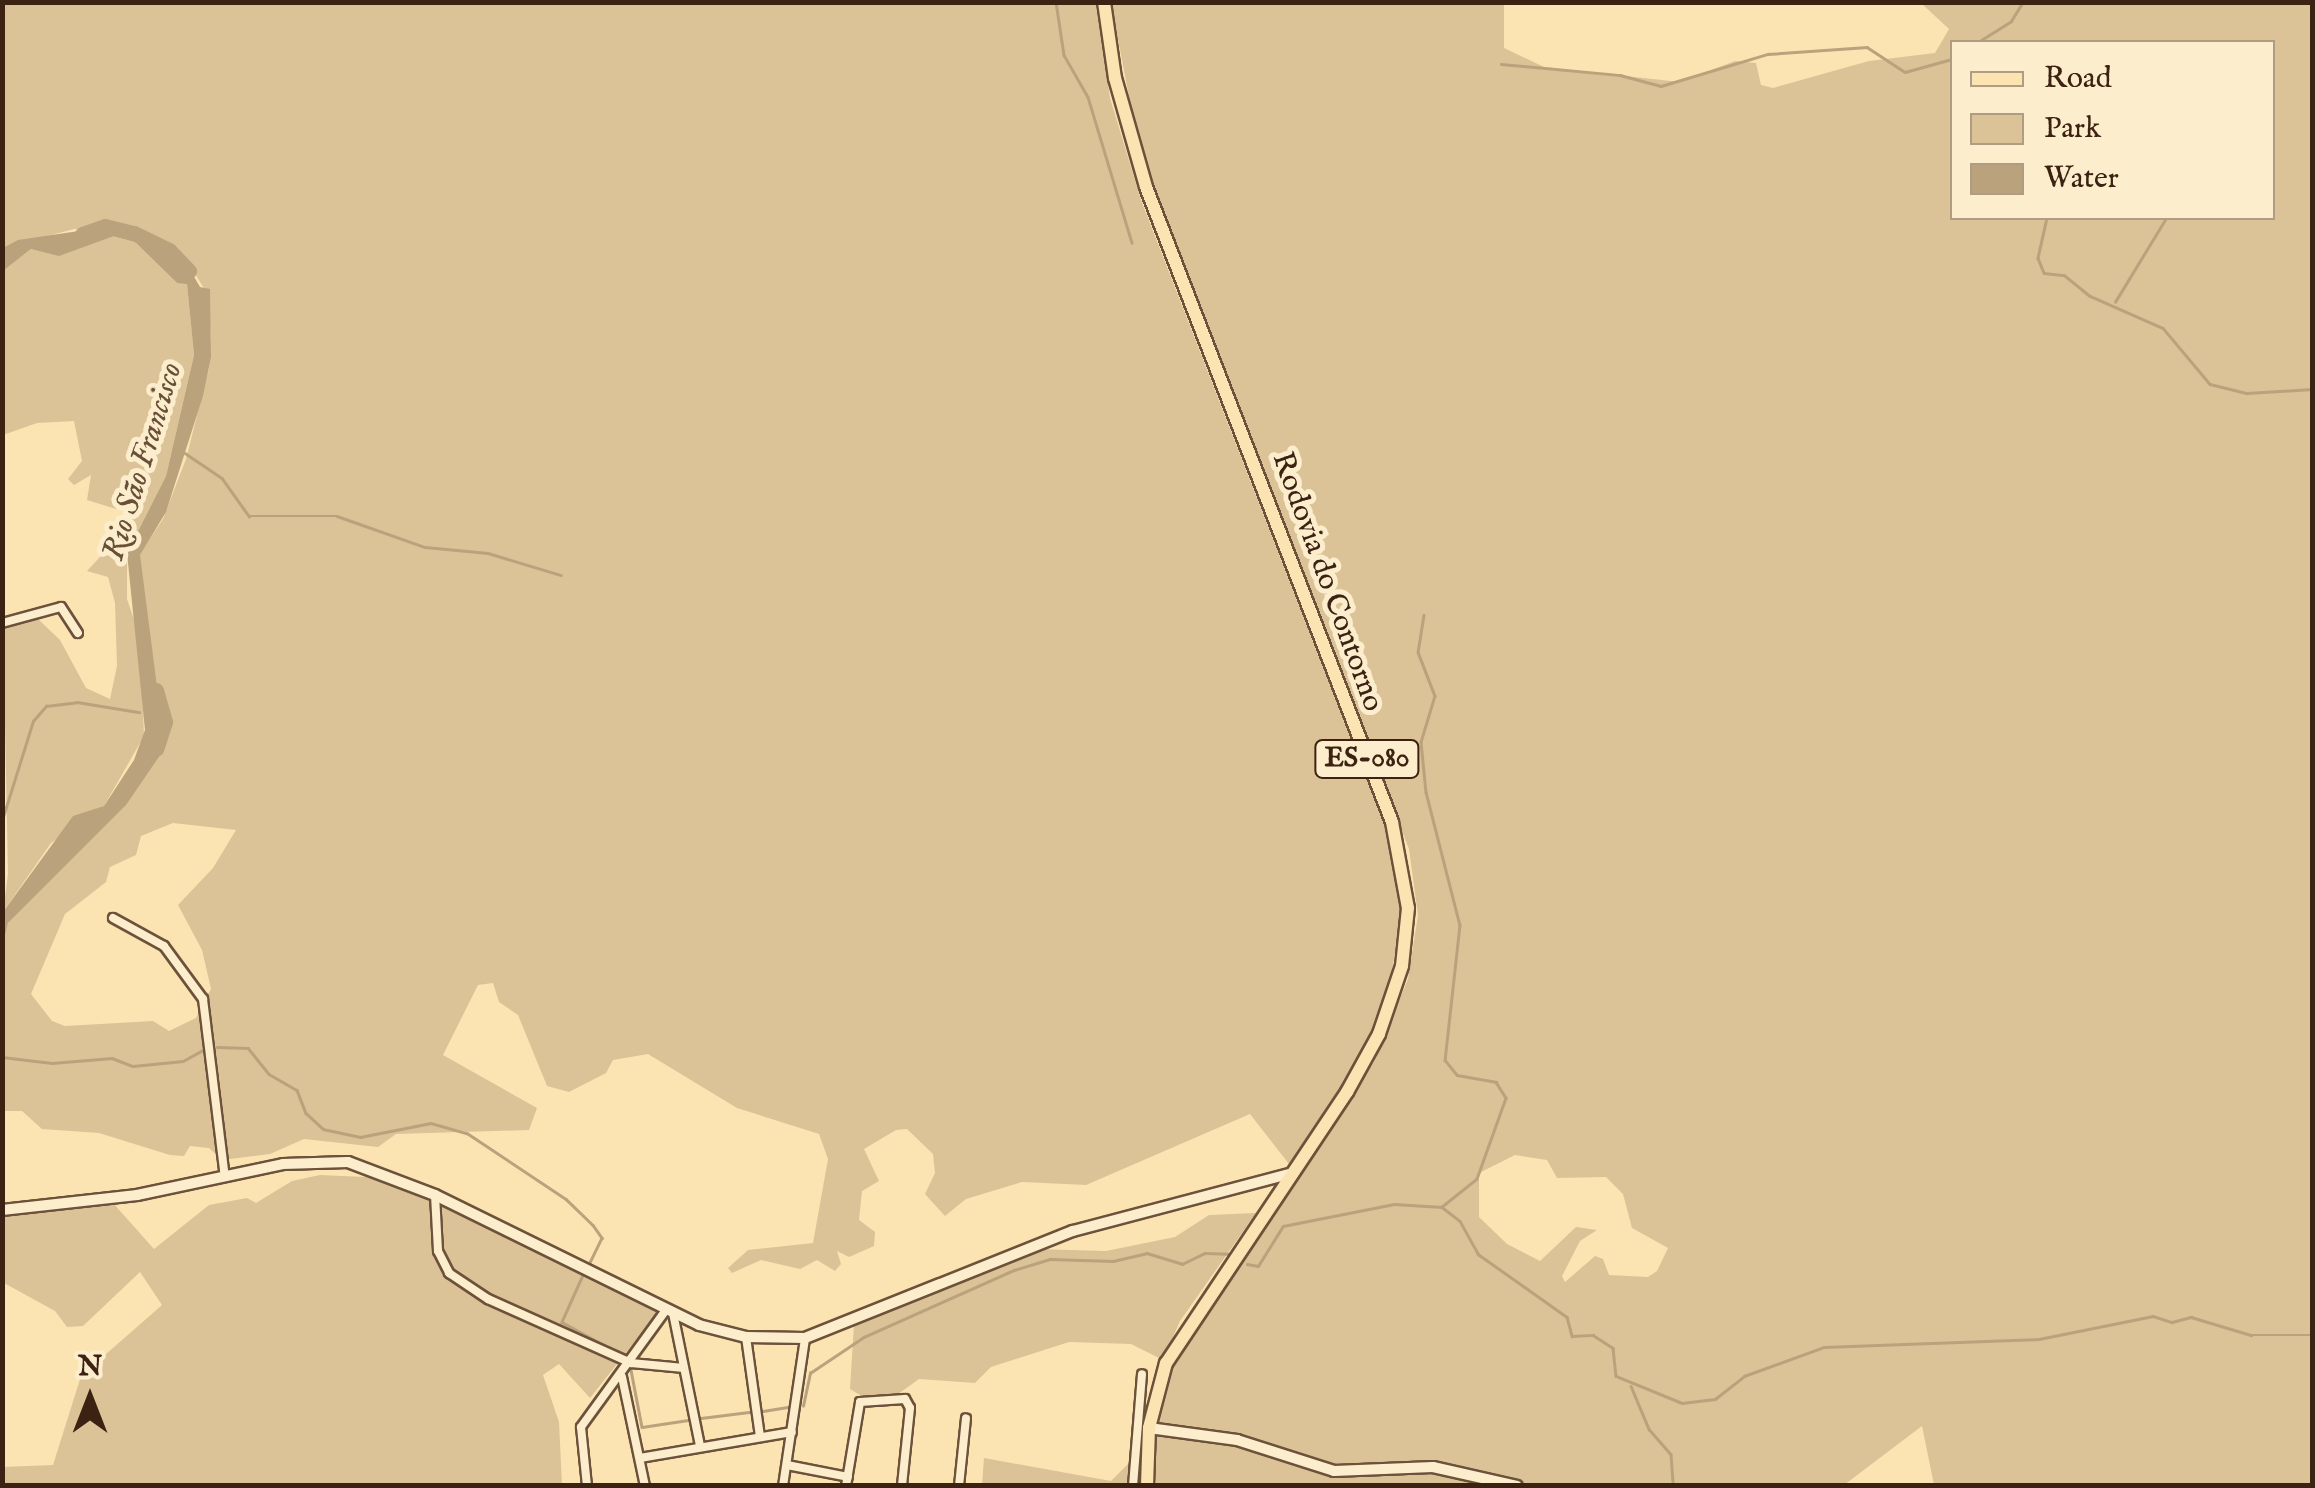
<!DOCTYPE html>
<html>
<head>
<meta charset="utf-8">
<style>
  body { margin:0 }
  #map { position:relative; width:2315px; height:1488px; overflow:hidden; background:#fbe4b2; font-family:"IM FELL English",serif }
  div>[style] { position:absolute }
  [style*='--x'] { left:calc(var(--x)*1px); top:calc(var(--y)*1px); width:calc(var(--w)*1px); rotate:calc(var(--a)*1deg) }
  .green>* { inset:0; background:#dbc397 }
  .water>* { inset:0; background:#baa27c }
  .stream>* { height:2.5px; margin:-1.25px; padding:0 1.25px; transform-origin:1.25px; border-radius:1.25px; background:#baa27c }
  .river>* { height:15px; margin:-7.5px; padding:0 7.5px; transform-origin:7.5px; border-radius:7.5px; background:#baa27c }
  .roads { filter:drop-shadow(2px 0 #6c523a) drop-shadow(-2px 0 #6c523a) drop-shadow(0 2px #6c523a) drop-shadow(0 -2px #6c523a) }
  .minor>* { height:8px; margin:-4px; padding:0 4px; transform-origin:4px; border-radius:4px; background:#fcedcd }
  .tertiary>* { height:10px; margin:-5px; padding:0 5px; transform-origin:5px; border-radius:5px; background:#fcedcd }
  .primary>* { height:12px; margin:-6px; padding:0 6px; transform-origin:6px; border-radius:6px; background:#fbe4b2 }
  span { translate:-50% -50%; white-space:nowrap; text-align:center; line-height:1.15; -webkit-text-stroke:10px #fcedcd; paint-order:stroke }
  .shield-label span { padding:2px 8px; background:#fcedcd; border:2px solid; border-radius:8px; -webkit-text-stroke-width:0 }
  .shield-label { font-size:28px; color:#3c2212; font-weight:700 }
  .street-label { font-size:30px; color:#3c2212 }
  .water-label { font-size:32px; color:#684f37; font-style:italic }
  .frame { position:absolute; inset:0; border:5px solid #3c2212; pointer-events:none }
  .legend { position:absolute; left:1950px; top:40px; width:325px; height:180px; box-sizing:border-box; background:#fcedcd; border:2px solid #af9c82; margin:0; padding:12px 18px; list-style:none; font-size:30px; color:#3c2212 }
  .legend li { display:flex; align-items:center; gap:20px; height:50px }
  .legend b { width:50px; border:2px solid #af9c82 }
  .north { position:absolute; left:40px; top:1348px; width:100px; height:100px; -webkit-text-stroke:8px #fcedcd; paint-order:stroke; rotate:0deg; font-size:28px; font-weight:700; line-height:40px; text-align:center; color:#3c2212 }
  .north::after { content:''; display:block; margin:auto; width:35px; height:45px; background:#3c2212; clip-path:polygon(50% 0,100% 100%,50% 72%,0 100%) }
</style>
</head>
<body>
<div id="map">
  <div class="green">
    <i style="clip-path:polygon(evenodd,3px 3px,1097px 3px,1110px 98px,1141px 200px,1396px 855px,1403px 909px,1387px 997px,1353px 1073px,1289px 1164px,1250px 1114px,1086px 1185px,1022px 1182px,966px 1199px,945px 1216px,925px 1194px,935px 1173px,933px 1154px,907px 1129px,896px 1130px,864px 1149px,879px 1181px,862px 1191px,859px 1220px,875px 1232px,874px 1246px,849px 1257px,837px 1251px,841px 1264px,835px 1271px,817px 1260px,800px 1269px,761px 1260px,732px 1273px,728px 1268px,748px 1250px,813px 1243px,828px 1159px,819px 1134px,737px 1108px,648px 1054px,613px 1060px,606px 1073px,569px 1092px,547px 1086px,518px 1015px,499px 1002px,493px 983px,478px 985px,443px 1055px,537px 1108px,529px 1130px,396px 1134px,378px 1147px,304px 1139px,270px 1154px,222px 1160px,209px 1148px,190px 1146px,184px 1156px,170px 1155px,99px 1133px,42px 1129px,22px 1111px,3px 1111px,2px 943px,8px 923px,103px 826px,165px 748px,139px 555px,163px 519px,186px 459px,209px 368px,211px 335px,205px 290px,189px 264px,140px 233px,74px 229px,3px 248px,3px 3px,173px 823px,236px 830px,213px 868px,178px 905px,202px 950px,211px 989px,196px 1018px,169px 1031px,153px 1021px,65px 1026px,52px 1021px,31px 994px,65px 914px,106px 882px,110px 867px,136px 855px,141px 836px,173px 823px)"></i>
    <i style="clip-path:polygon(evenodd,1111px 3px,1504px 3px,1504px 48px,1544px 67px,1680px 82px,1735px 61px,1756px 63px,1761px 85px,1773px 88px,1869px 61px,1935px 53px,1949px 29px,1921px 3px,2312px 3px,2312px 1485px,1934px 1485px,1922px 1426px,1844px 1485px,1154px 1485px,1156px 1422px,1166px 1382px,1186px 1339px,1374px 1062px,1408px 979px,1418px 915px,1409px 849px,1139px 148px,1111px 3px,1952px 42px,2272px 42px,2272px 218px,1952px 218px,1952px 42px,1111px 3px,1515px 1155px,1547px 1160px,1557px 1178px,1606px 1177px,1623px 1194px,1632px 1228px,1668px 1248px,1657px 1271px,1648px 1277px,1609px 1275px,1603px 1259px,1595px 1256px,1565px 1282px,1562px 1276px,1580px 1241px,1597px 1230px,1576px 1227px,1540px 1261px,1507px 1244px,1479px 1217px,1479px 1173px,1515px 1155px)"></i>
    <i style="clip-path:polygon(114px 235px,135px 242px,177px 283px,187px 283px,194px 355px,166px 476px,127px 553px,127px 599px,140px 637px,144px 736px,104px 806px,51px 843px,3px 912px,8px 874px,3px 627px,38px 619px,60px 640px,86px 688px,110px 699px,117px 666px,115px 603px,108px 577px,87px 571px,120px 535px,147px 476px,141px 473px,125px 484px,127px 498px,116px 509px,87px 500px,91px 475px,74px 485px,68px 479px,82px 461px,74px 421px,37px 423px,3px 435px,3px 271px,31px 249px,59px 255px)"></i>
    <i style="clip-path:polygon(320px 1175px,388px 1178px,660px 1310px,590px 1398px,559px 1364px,543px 1375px,559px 1422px,562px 1485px,3px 1486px,2px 1467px,53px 1465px,81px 1376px,162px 1305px,140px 1272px,83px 1326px,67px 1327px,55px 1311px,4px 1283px,3px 1211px,113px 1203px,154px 1249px,209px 1205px,247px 1198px,256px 1203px,292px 1181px)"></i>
    <i style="clip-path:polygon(1256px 1213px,1180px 1321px,1163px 1360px,1131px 1344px,1069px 1342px,991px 1367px,975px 1383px,919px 1379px,880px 1407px,850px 1389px,854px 1324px,1036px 1249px,1106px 1251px,1175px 1237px,1209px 1215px)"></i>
    <i style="clip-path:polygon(1141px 1451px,1140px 1485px,982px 1486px,984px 1458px,1111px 1481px)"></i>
  </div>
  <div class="water">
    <i style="clip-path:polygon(113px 226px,131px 228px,185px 261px,200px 287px,210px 289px,211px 357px,203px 396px,166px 512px,140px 555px,165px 748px,126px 805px,8px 923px,3px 943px,3px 912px,73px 816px,104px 806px,134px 760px,145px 730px,127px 553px,166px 476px,194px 355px,187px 284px,177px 283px,135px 242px,114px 236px,59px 256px,31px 249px,3px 271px,3px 248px,18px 240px)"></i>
  </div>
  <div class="stream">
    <i style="--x:1056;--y:2;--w:54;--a:81.4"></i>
    <i style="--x:1064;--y:55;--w:48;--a:60.3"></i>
    <i style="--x:1088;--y:97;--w:152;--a:73.2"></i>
    <i style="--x:1978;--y:42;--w:39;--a:-32"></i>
    <i style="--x:2011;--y:21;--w:22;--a:-58"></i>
    <i style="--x:1501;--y:64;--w:120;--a:5.3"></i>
    <i style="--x:1620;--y:75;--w:42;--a:15"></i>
    <i style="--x:1661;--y:86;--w:112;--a:-16.7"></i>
    <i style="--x:1768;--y:54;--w:99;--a:-4"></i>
    <i style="--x:1867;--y:47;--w:45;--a:33.3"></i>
    <i style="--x:1905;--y:72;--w:49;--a:-15.5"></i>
    <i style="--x:2047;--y:218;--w:41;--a:102.7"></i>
    <i style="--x:2038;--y:258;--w:16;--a:68"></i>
    <i style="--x:2044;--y:273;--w:20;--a:6"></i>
    <i style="--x:2064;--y:275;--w:33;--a:39"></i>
    <i style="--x:2090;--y:296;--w:80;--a:23.7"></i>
    <i style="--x:2163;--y:328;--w:73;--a:50"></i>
    <i style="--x:2210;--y:384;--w:38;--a:14"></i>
    <i style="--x:2247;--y:393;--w:65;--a:-3.5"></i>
    <i style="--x:2115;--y:302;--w:98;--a:-58.7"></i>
    <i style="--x:185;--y:453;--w:45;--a:34"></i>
    <i style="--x:222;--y:478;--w:47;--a:54.6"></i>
    <i style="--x:249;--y:516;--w:88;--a:0"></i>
    <i style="--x:337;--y:516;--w:93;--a:19.4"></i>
    <i style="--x:425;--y:547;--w:63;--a:5.4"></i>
    <i style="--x:488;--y:553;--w:76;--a:16.8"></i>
    <i style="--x:1424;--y:615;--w:37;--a:99"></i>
    <i style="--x:1418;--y:652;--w:47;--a:68.9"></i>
    <i style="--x:1435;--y:696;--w:48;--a:106.9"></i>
    <i style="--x:1421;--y:742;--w:50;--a:84.3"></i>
    <i style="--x:1426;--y:792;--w:137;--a:75.7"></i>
    <i style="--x:1460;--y:925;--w:136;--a:96.3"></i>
    <i style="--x:1445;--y:1060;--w:19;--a:51"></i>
    <i style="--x:1457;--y:1075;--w:40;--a:10"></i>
    <i style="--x:1496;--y:1082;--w:19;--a:58"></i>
    <i style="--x:1506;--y:1098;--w:86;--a:109.7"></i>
    <i style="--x:1477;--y:1179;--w:45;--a:141.3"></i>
    <i style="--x:2;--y:820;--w:104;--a:-72.6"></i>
    <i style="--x:33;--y:721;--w:20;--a:-49"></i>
    <i style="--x:46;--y:706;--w:31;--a:-7"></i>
    <i style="--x:77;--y:702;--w:63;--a:9.2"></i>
    <i style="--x:217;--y:1047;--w:31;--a:2"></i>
    <i style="--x:248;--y:1048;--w:33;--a:51"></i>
    <i style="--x:269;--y:1074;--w:32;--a:30"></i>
    <i style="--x:297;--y:1090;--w:25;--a:69"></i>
    <i style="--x:306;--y:1113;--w:23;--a:43"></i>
    <i style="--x:323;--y:1129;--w:38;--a:12"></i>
    <i style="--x:360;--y:1137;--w:72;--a:-11.2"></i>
    <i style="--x:431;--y:1123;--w:37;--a:16"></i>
    <i style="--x:467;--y:1133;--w:119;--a:33.7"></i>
    <i style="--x:566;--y:1199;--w:37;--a:44"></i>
    <i style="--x:593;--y:1225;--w:16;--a:55"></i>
    <i style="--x:602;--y:1238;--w:30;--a:116"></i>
    <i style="--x:2;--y:1057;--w:50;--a:6.8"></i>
    <i style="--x:52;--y:1063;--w:60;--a:-4.8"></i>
    <i style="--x:112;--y:1058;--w:22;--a:21"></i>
    <i style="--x:133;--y:1066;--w:50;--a:-5.7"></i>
    <i style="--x:183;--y:1061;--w:25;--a:-29"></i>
    <i style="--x:1247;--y:1264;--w:11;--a:10"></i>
    <i style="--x:1258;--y:1266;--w:47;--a:-58"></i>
    <i style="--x:1283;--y:1226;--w:113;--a:-11.2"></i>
    <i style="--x:1394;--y:1204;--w:48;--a:3.6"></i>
    <i style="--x:1442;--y:1207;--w:23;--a:38"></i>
    <i style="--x:1460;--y:1221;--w:38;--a:61"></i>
    <i style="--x:1478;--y:1254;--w:109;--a:35.3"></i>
    <i style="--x:1567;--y:1317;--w:20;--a:75"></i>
    <i style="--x:1572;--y:1336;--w:21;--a:-3"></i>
    <i style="--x:1593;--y:1335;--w:24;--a:33"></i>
    <i style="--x:1613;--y:1348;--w:28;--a:84"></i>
    <i style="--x:1616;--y:1376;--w:71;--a:22.2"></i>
    <i style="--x:1682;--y:1403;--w:33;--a:-7"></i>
    <i style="--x:1715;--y:1399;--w:37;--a:-38"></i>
    <i style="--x:1744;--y:1376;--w:85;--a:-19.9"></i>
    <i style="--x:1824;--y:1347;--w:215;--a:-2.1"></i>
    <i style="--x:2039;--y:1339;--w:116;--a:-11.4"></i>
    <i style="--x:2153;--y:1316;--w:20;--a:18"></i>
    <i style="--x:2172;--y:1322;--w:20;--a:-15"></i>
    <i style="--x:2191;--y:1317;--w:63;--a:16.7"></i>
    <i style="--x:2251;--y:1335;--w:61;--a:0"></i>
    <i style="--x:584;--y:1273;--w:54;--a:114.2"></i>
    <i style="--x:562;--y:1322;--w:73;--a:28.7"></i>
    <i style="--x:631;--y:1370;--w:58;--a:79.1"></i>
    <i style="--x:642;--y:1427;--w:48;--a:-8.5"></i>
    <i style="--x:1631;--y:1386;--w:47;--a:67.3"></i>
    <i style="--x:1649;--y:1429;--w:33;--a:49"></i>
    <i style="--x:1671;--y:1454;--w:32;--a:86"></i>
    <i style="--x:803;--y:1406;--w:34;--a:-78"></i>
    <i style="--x:810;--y:1373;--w:65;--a:-33.7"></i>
    <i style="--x:864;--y:1337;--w:164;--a:-24.1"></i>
    <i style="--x:1014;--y:1270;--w:38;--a:-17"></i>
    <i style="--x:1050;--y:1259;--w:63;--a:1.8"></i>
    <i style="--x:1113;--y:1261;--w:35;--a:-13"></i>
    <i style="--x:1147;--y:1253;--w:37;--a:17"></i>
    <i style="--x:1182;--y:1264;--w:25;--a:-26"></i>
    <i style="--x:1205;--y:1253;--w:23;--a:2"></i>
    <i style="--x:763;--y:1411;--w:26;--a:-9"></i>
    <i style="--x:701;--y:1418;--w:48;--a:-7.1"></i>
  </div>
  <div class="river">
    <i style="--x:82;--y:234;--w:24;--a:-19"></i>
    <i style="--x:105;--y:226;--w:30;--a:14"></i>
    <i style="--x:134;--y:233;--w:39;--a:26"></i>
    <i style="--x:169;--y:250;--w:29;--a:46"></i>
    <i style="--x:156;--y:690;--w:33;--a:74"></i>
    <i style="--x:165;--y:722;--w:28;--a:108"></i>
  </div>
  <div class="roads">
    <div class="minor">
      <i style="--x:2;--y:623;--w:61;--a:-15.2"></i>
      <i style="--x:61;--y:607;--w:31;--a:57"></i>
      <i style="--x:113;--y:918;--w:58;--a:28.8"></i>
      <i style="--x:164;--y:946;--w:66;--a:53.7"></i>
      <i style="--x:203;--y:999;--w:179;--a:83"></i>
      <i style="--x:435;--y:1195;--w:56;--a:86.9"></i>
      <i style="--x:438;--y:1251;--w:25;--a:63"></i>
      <i style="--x:449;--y:1273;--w:47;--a:33.7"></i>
      <i style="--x:488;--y:1299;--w:157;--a:24.1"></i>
      <i style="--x:631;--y:1363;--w:53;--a:5.4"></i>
      <i style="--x:673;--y:1313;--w:136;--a:78.5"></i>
      <i style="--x:746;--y:1337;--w:100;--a:82"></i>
      <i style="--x:622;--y:1377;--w:111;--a:78.1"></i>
      <i style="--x:640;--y:1458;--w:154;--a:-9.7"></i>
      <i style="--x:787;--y:1465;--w:62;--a:11.1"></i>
      <i style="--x:587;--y:1486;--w:59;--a:-95.8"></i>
      <i style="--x:581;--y:1427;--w:145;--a:-54"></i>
      <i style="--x:783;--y:1486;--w:150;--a:-81.5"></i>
      <i style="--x:846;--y:1486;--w:85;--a:-80.5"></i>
      <i style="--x:860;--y:1402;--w:45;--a:-3.8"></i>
      <i style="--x:905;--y:1399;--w:10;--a:61"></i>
      <i style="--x:910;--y:1408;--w:78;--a:95.9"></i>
      <i style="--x:959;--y:1486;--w:68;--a:-84.1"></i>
      <i style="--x:1133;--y:1486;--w:112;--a:-85.4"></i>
    </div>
    <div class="tertiary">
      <i style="--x:2;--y:1210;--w:136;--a:-6.3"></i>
      <i style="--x:137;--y:1195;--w:149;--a:-12"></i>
      <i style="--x:283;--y:1164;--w:65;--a:-1.8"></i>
      <i style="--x:348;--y:1162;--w:93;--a:20.8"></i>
      <i style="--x:435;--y:1195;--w:294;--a:26.2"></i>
      <i style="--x:699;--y:1325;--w:49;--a:14.3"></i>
      <i style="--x:746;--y:1337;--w:59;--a:1"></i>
      <i style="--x:805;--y:1338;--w:289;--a:-21.8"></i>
      <i style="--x:1073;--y:1231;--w:227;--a:-14.8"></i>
      <i style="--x:1149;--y:1428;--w:89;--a:7.8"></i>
      <i style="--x:1237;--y:1440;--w:102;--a:17.7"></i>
      <i style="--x:1334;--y:1471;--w:99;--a:-2.3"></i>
      <i style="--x:1433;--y:1467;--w:86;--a:12.7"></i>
    </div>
    <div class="primary">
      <i style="--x:1104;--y:2;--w:77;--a:81.8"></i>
      <i style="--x:1115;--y:78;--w:113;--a:74.1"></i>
      <i style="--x:1146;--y:187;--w:681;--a:68.82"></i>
      <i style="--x:1392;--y:822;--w:87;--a:79.5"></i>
      <i style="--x:1408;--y:908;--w:58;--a:95.9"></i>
      <i style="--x:1402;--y:966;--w:72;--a:108.7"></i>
      <i style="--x:1379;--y:1034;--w:66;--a:118.9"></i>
      <i style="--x:1347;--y:1092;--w:326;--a:123.7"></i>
      <i style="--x:1166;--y:1363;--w:67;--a:104.7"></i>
      <i style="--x:1149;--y:1428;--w:58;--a:92"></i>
    </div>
  </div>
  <div class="shield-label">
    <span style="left:1367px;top:759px">ES-080</span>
  </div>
  <div class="street-label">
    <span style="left:1327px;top:582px;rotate:70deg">Rodovia do Contorno</span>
  </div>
  <div class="water-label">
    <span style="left:144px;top:462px;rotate:-73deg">Rio São Francisco</span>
  </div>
  <div class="frame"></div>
  <ul class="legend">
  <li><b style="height:12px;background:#fbe4b2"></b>Road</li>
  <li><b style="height:28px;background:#dbc397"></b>Park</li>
  <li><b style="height:28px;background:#baa27c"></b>Water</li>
  </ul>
  <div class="north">N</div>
</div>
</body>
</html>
